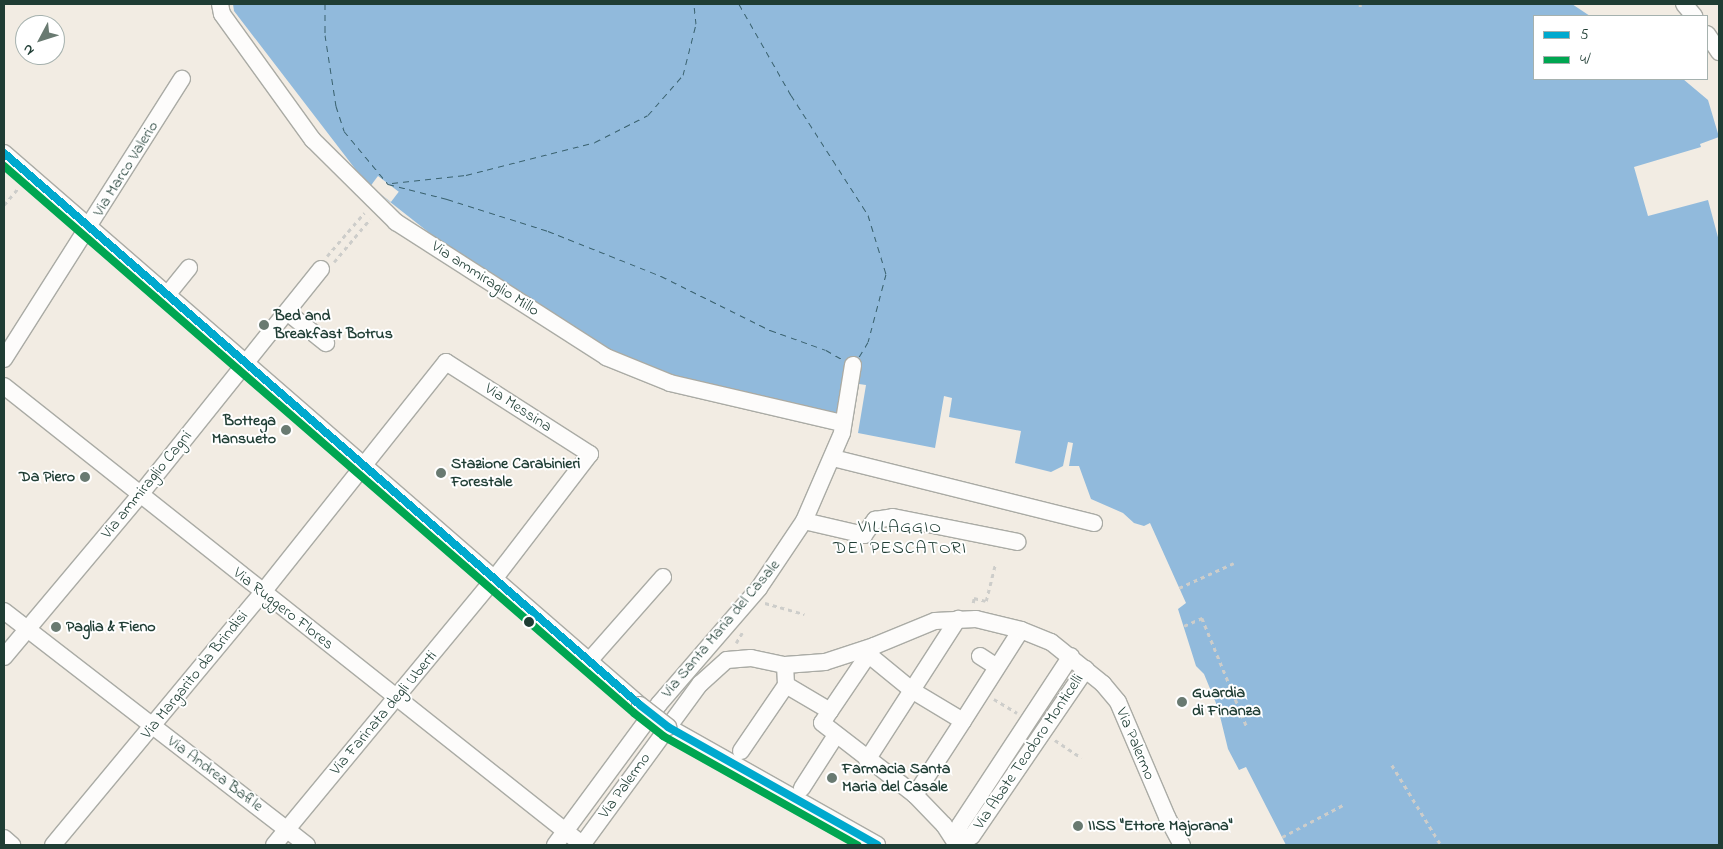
<!DOCTYPE html>
<html>
<head>
<meta charset="utf-8">
<style>
  body { margin:0 }
  #map { position:relative; width:1723px; height:849px; overflow:hidden; background:#f2ece3; font-family:"Indie Flower",sans-serif }
  div>[style] { position:absolute }
  [style*='--x'] { left:calc(var(--x)*1px); top:calc(var(--y)*1px); width:calc(var(--w)*1px); rotate:calc(var(--a)*1deg) }
  .water>* { inset:0; background:#91badc }
  .pier>* { inset:0; background:#f2ece3; transform-origin:0 0 }
  .ferry>* { height:1px; margin-top:-0.5px; transform-origin:0; background:repeating-linear-gradient(90deg,#39616e 0 6px,transparent 0 11px) }
  .path>* { height:2.5px; margin-top:-1.25px; transform-origin:0; background:repeating-linear-gradient(90deg,#cdcdca 0 4px,transparent 0 8px) }
  .roads { filter:drop-shadow(1px 0 #aaaba5) drop-shadow(-1px 0 #aaaba5) drop-shadow(0 1px #aaaba5) drop-shadow(0 -1px #aaaba5) }
  .minor>* { height:16px; margin:-8px; padding:0 8px; transform-origin:8px; border-radius:8px; background:#fdfcfb }
  .bridges { filter:drop-shadow(1px 0 #aaaba5) drop-shadow(-1px 0 #aaaba5) drop-shadow(0 1px #aaaba5) drop-shadow(0 -1px #aaaba5) }
  .minor-bridge>* { height:16px; margin:-8px; padding:0 8px; transform-origin:8px; border-radius:8px; background:#fdfcfb }
  .bus-1>* { height:8px; margin:-4px; padding:0 4px; transform-origin:4px; border-radius:4px; background:#00a9ce }
  .bus-2>* { height:8px; margin:-4px; padding:0 4px; transform-origin:4px; border-radius:4px; background:#00a651 }
  .dots>* { width:14px; height:14px; translate:-50% -50%; box-sizing:border-box; border:2px solid #fff; border-radius:50% }
  span { translate:-50% -50%; white-space:nowrap; text-align:center; line-height:1.15; -webkit-text-stroke:4px #fff; paint-order:stroke }
  .street-label { font-size:16px; color:#1f3d34 }
  .poi-label { font-size:16px; color:#1f3d34; font-weight:700 }
  .left { translate:0 -50%; text-align:left }
  .right { translate:-100% -50%; text-align:right }
  .neighbourhood-label { font-size:18px; color:#1f3d34; letter-spacing:1px }
  .frame { position:absolute; inset:0; border:5px solid #1f3d34; pointer-events:none }
  .legend { position:absolute; left:1533px; top:15px; width:175px; height:65px; box-sizing:border-box; background:#fff; border:1px solid #a5b1ae; margin:0; padding:6px 9px; list-style:none; font-size:15px; color:#1f3d34 }
  .legend li { display:flex; align-items:center; gap:10px; height:25px }
  .legend b { width:25px; border:1px solid #a5b1ae }
  .north { position:absolute; left:15px; top:15px; width:50px; height:50px; box-sizing:border-box; background:#fff; border:1px solid #a5b1ae; border-radius:50%; rotate:230deg; font-size:14px; font-weight:700; line-height:20px; text-align:center; color:#1f3d34 }
  .north::after { content:''; display:block; margin:auto; width:18px; height:22px; background:#697a71; clip-path:polygon(50% 0,100% 100%,50% 72%,0 100%) }
</style>
</head>
<body>
<div id="map">
  <div class="water">
    <i style="clip-path:polygon(233px 4px,1572px 4px,1590px 16px,1534px 16px,1534px 79px,1683px 79px,1708px 100px,1719px 137px,1700px 144px,1701px 147px,1634px 167px,1648px 216px,1708px 200px,1719px 241px,1719px 845px,1286px 845px,1246px 767px,1239px 770px,1228px 749px,1218px 708px,1204px 674px,1196px 666px,1178px 609px,1186px 603px,1150px 523px,1144px 526px,1134px 523px,1123px 513px,1091px 499px,1079px 466px,1069px 466px,1073px 443px,1068px 442px,1063px 466px,1051px 472px,1015px 463px,1021px 431px,949px 417px,952px 398px,944px 396px,935px 448px,858px 433px,866px 385px,859px 384px,853px 420px,846px 417px,846px 375px,836px 417px,712px 389px,635px 365px,595px 345px,460px 257px,366px 183px,234px 11px)"></i>
  </div>
  <div class="pier">
    <i style="left:378px;top:176px;width:26px;height:13px;rotate:37deg"></i>
  </div>
  <div class="ferry">
    <i style="--x:325;--y:4;--w:31;--a:90"></i>
    <i style="--x:325;--y:35;--w:72;--a:81.2"></i>
    <i style="--x:336;--y:106;--w:26;--a:72"></i>
    <i style="--x:344;--y:131;--w:69;--a:50.3"></i>
    <i style="--x:388;--y:184;--w:61;--a:14.3"></i>
    <i style="--x:447;--y:199;--w:106;--a:17.6"></i>
    <i style="--x:548;--y:231;--w:122;--a:21.7"></i>
    <i style="--x:661;--y:276;--w:122;--a:26.4"></i>
    <i style="--x:770;--y:330;--w:59;--a:19.7"></i>
    <i style="--x:826;--y:350;--w:24;--a:30"></i>
    <i style="--x:739;--y:4;--w:105;--a:60.3"></i>
    <i style="--x:791;--y:95;--w:143;--a:57.3"></i>
    <i style="--x:868;--y:215;--w:62;--a:73"></i>
    <i style="--x:886;--y:274;--w:70;--a:104.8"></i>
    <i style="--x:868;--y:342;--w:21;--a:121"></i>
    <i style="--x:392;--y:183;--w:74;--a:-6.2"></i>
    <i style="--x:466;--y:175;--w:133;--a:-14.3"></i>
    <i style="--x:595;--y:142;--w:59;--a:-27"></i>
    <i style="--x:648;--y:115;--w:53;--a:-48.8"></i>
    <i style="--x:683;--y:75;--w:53;--a:-75.7"></i>
    <i style="--x:696;--y:24;--w:20;--a:-96"></i>
  </div>
  <div class="path">
    <i style="--x:1360;--y:7;--w:3;--a:-90"></i>
    <i style="--x:4;--y:205;--w:23;--a:-50"></i>
    <i style="--x:327;--y:256;--w:57;--a:-49.3"></i>
    <i style="--x:334;--y:262;--w:56;--a:-50.1"></i>
    <i style="--x:1179;--y:588;--w:60;--a:-24.4"></i>
    <i style="--x:765;--y:603;--w:41;--a:15.8"></i>
    <i style="--x:973;--y:603;--w:5;--a:-79"></i>
    <i style="--x:974;--y:598;--w:12;--a:14"></i>
    <i style="--x:986;--y:601;--w:38;--a:-76"></i>
    <i style="--x:1184;--y:626;--w:20;--a:-24"></i>
    <i style="--x:1202;--y:618;--w:118;--a:67.6"></i>
    <i style="--x:736;--y:643;--w:12;--a:-59"></i>
    <i style="--x:994;--y:699;--w:27;--a:31"></i>
    <i style="--x:1055;--y:740;--w:32;--a:34"></i>
    <i style="--x:1392;--y:765;--w:94;--a:58.5"></i>
    <i style="--x:1282;--y:837;--w:69;--a:-27.7"></i>
  </div>
  <div class="roads">
    <div class="minor">
      <i style="--x:220;--y:4;--w:10;--a:79"></i>
      <i style="--x:222;--y:14;--w:155;--a:54.2"></i>
      <i style="--x:313;--y:140;--w:117;--a:44.7"></i>
      <i style="--x:396;--y:222;--w:250;--a:32.7"></i>
      <i style="--x:606;--y:357;--w:69;--a:22.1"></i>
      <i style="--x:670;--y:383;--w:177;--a:13.1"></i>
      <i style="--x:1684;--y:4;--w:16;--a:50"></i>
      <i style="--x:1707;--y:34;--w:22;--a:56"></i>
      <i style="--x:4;--y:153;--w:842;--a:40.96"></i>
      <i style="--x:167;--y:295;--w:35;--a:-51"></i>
      <i style="--x:287;--y:312;--w:50;--a:38.5"></i>
      <i style="--x:4;--y:359;--w:332;--a:-57.6"></i>
      <i style="--x:4;--y:386;--w:739;--a:38.41"></i>
      <i style="--x:833;--y:458;--w:269;--a:14"></i>
      <i style="--x:804;--y:521;--w:62;--a:13.1"></i>
      <i style="--x:864;--y:535;--w:19;--a:-54"></i>
      <i style="--x:875;--y:520;--w:18;--a:-9"></i>
      <i style="--x:893;--y:517;--w:127;--a:11.3"></i>
      <i style="--x:4;--y:611;--w:383;--a:37.7"></i>
      <i style="--x:869;--y:655;--w:57;--a:39.3"></i>
      <i style="--x:913;--y:691;--w:58;--a:31"></i>
      <i style="--x:963;--y:721;--w:108;--a:-57.5"></i>
      <i style="--x:980;--y:656;--w:20;--a:33"></i>
      <i style="--x:4;--y:657;--w:210;--a:-50"></i>
      <i style="--x:139;--y:496;--w:291;--a:-51.3"></i>
      <i style="--x:589;--y:661;--w:112;--a:-48.6"></i>
      <i style="--x:785;--y:665;--w:20;--a:87"></i>
      <i style="--x:786;--y:685;--w:51;--a:30.6"></i>
      <i style="--x:830;--y:711;--w:78;--a:-55.9"></i>
      <i style="--x:830;--y:711;--w:14;--a:124"></i>
      <i style="--x:822;--y:723;--w:118;--a:37.7"></i>
      <i style="--x:915;--y:795;--w:42;--a:46"></i>
      <i style="--x:944;--y:825;--w:24;--a:57"></i>
      <i style="--x:668;--y:727;--w:240;--a:29.4"></i>
      <i style="--x:741;--y:751;--w:80;--a:-55.7"></i>
      <i style="--x:867;--y:760;--w:168;--a:-57.2"></i>
      <i style="--x:802;--y:788;--w:63;--a:-57.3"></i>
      <i style="--x:915;--y:795;--w:88;--a:-57"></i>
      <i style="--x:4;--y:838;--w:11;--a:41"></i>
      <i style="--x:53;--y:845;--w:329;--a:-50.3"></i>
      <i style="--x:263;--y:592;--w:294;--a:-51.5"></i>
      <i style="--x:446;--y:362;--w:171;--a:32.6"></i>
      <i style="--x:590;--y:454;--w:158;--a:127.5"></i>
      <i style="--x:494;--y:579;--w:345;--a:129.6"></i>
      <i style="--x:555;--y:845;--w:175;--a:-53.6"></i>
      <i style="--x:659;--y:704;--w:153;--a:-49.2"></i>
      <i style="--x:759;--y:588;--w:81;--a:-56.1"></i>
      <i style="--x:804;--y:521;--w:96;--a:-66.6"></i>
      <i style="--x:842;--y:433;--w:69;--a:-80.8"></i>
      <i style="--x:582;--y:845;--w:200;--a:-53.8"></i>
      <i style="--x:700;--y:684;--w:36;--a:-42"></i>
      <i style="--x:727;--y:660;--w:24;--a:-5"></i>
      <i style="--x:751;--y:658;--w:35;--a:12"></i>
      <i style="--x:785;--y:665;--w:40;--a:-4.3"></i>
      <i style="--x:825;--y:662;--w:52;--a:-18.1"></i>
      <i style="--x:874;--y:646;--w:66;--a:-22.3"></i>
      <i style="--x:935;--y:621;--w:41;--a:-2.8"></i>
      <i style="--x:976;--y:619;--w:46;--a:13.7"></i>
      <i style="--x:1021;--y:630;--w:32;--a:22"></i>
      <i style="--x:1051;--y:642;--w:67;--a:38.9"></i>
      <i style="--x:1103;--y:684;--w:23;--a:50"></i>
      <i style="--x:1118;--y:702;--w:125;--a:66.9"></i>
      <i style="--x:1167;--y:817;--w:32;--a:62"></i>
      <i style="--x:956;--y:845;--w:20;--a:-79"></i>
      <i style="--x:960;--y:825;--w:202;--a:-56.7"></i>
      <i style="--x:957;--y:845;--w:17;--a:-31"></i>
      <i style="--x:972;--y:836;--w:202;--a:-55.7"></i>
    </div>
  </div>
  <div class="bridges">
    <div class="minor-bridge">
      <i style="--x:640;--y:705;--w:36;--a:38"></i>
    </div>
  </div>
  <div class="bus-1">
    <i style="--x:4;--y:153;--w:842;--a:40.96"></i>
    <i style="--x:640;--y:705;--w:36;--a:38"></i>
    <i style="--x:668;--y:727;--w:240;--a:29.4"></i>
  </div>
  <div class="bus-2">
    <i style="--x:4;--y:166;--w:834;--a:40.97"></i>
    <i style="--x:634;--y:713;--w:37;--a:38"></i>
    <i style="--x:663;--y:736;--w:223;--a:29.3"></i>
  </div>
  <div class="dots">
    <i style="left:264px;top:325px;background:#697a71"></i>
    <i style="left:286px;top:430px;background:#697a71"></i>
    <i style="left:441px;top:473px;background:#697a71"></i>
    <i style="left:85px;top:477px;background:#697a71"></i>
    <i style="left:529px;top:622px;background:#1f3d34"></i>
    <i style="left:56px;top:627px;background:#697a71"></i>
    <i style="left:1182px;top:702px;background:#697a71"></i>
    <i style="left:832px;top:778px;background:#697a71"></i>
    <i style="left:1078px;top:826px;background:#697a71"></i>
  </div>
  <div class="street-label">
    <span style="left:126px;top:169px;rotate:-58deg">Via Marco Valerio</span>
    <span style="left:485px;top:279px;rotate:33deg">Via ammiraglio Millo</span>
    <span style="left:518px;top:408px;rotate:33deg">Via Messina</span>
    <span style="left:147px;top:485px;rotate:-51deg">Via ammiraglio Cagni</span>
    <span style="left:283px;top:609px;rotate:38deg">Via Ruggero Flores</span>
    <span style="left:721px;top:629px;rotate:-50deg">Via Santa Maria del Casale</span>
    <span style="left:195px;top:675px;rotate:-51deg">Via Margarito da Brindisi</span>
    <span style="left:384px;top:713px;rotate:-50deg">Via Farinata degli Uberti</span>
    <span style="left:1135px;top:744px;rotate:67deg">Via Palermo</span>
    <span style="left:1029px;top:752px;rotate:-56deg">Via Abate Teodoro Monticelli</span>
    <span style="left:215px;top:774px;rotate:37deg">Via Andrea Bafile</span>
    <span style="left:625px;top:786px;rotate:-54deg">Via Palermo</span>
  </div>
  <div class="poi-label">
    <span class="left" style="left:274px;top:325px">Bed and<br>Breakfast Botrus</span>
    <span class="right" style="left:276px;top:430px">Bottega<br>Mansueto</span>
    <span class="left" style="left:451px;top:473px">Stazione Carabinieri<br>Forestale</span>
    <span class="right" style="left:75px;top:477px">Da Piero</span>
    <span class="left" style="left:66px;top:627px">Paglia &amp; Fieno</span>
    <span class="left" style="left:1192px;top:702px">Guardia<br>di Finanza</span>
    <span class="left" style="left:842px;top:778px">Farmacia Santa<br>Maria del Casale</span>
    <span class="left" style="left:1088px;top:826px">IISS "Ettore Majorana"</span>
  </div>
  <div class="neighbourhood-label">
    <span style="left:900px;top:539px">VILLAGGIO<br>DEI PESCATORI</span>
  </div>
  <div class="frame"></div>
  <ul class="legend">
  <li><b style="height:6px;background:#00a9ce"></b>5</li>
  <li><b style="height:6px;background:#00a651"></b>4/</li>
  </ul>
  <div class="north">N</div>
</div>
</body>
</html>
